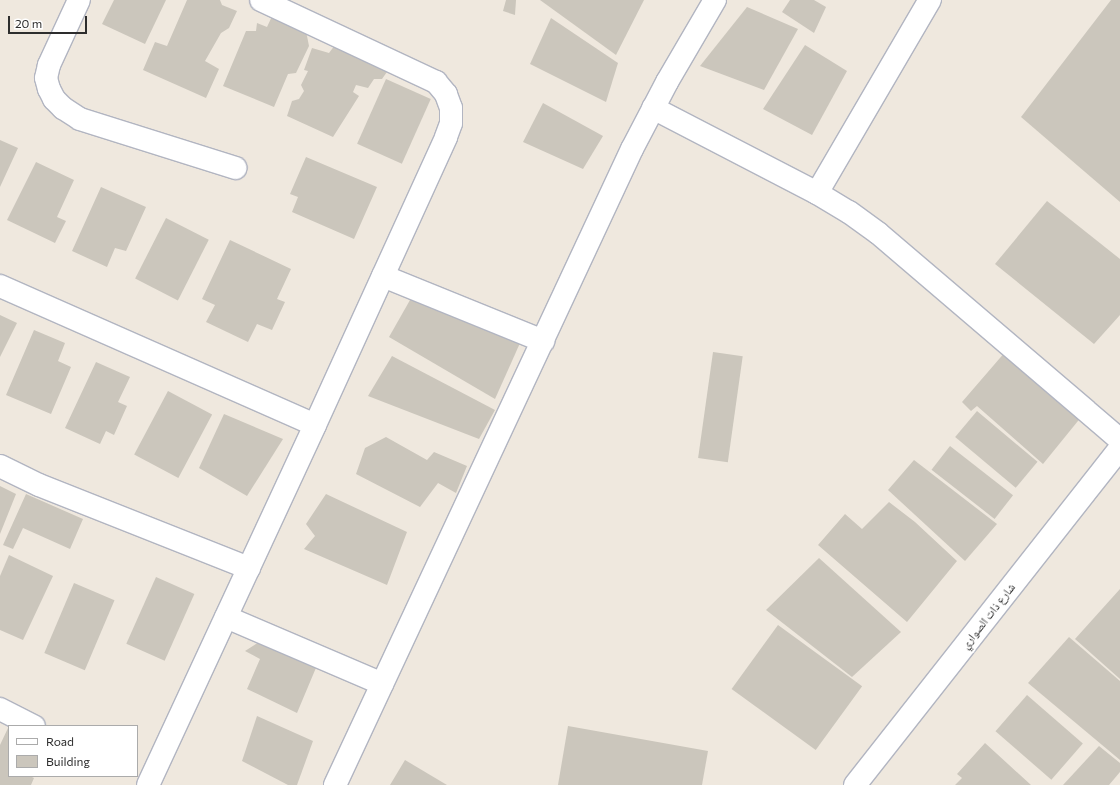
<!DOCTYPE html>
<html>
<head>
<meta charset="utf-8">
<style>
  body { margin:0 }
  #map { position:relative; width:1120px; height:785px; overflow:hidden; background:#efe8de; font-family:Commissioner,"Noto Naskh Arabic",sans-serif }
  div>[style] { position:absolute }
  [style*='--x'] { left:calc(var(--x)*1px); top:calc(var(--y)*1px); width:calc(var(--w)*1px); rotate:calc(var(--a)*1deg) }
  .building>* { inset:0; background:#cbc6bc; transform-origin:0 0 }
  .roads { filter:drop-shadow(1px 0 #b2b5c1) drop-shadow(-1px 0 #b2b5c1) drop-shadow(0 1px #b2b5c1) drop-shadow(0 -1px #b2b5c1) }
  .street>* { height:22px; margin:-11px; padding:0 11px; transform-origin:11px; border-radius:11px; background:#fff }
  span { translate:-50% -50%; white-space:nowrap; text-align:center; line-height:1.15; -webkit-text-stroke:3.5px #fff; paint-order:stroke }
  .street-label { font-size:12px; color:#2d2d2d }
  .legend { position:absolute; left:8px; top:725px; width:130px; height:52px; box-sizing:border-box; background:#fff; border:1px solid #ababab; margin:0; padding:5px 7px; list-style:none; font-size:12px; color:#2d2d2d }
  .legend li { display:flex; align-items:center; gap:8px; height:20px }
  .legend b { width:20px; border:1px solid #ababab }
  .scale { position:absolute; left:8px; top:16px; width:79px; height:18px; box-sizing:border-box; border:2px solid #2d2d2d; border-top:0; padding-left:5px; font-size:12px; line-height:14px; white-space:nowrap; color:#2d2d2d; -webkit-text-stroke:3px #fff; paint-order:stroke }
</style>
</head>
<body>
<div id="map">
  <div class="building">
    <i style="clip-path:polygon(114px 0,166px 0,145px 44px,102px 24px)"></i>
    <i style="clip-path:polygon(187px 0,220px 0,222px 5px,237px 11px,229px 28px,221px 33px,205px 61px,219px 69px,206px 98px,143px 70px,155px 42px,167px 46px)"></i>
    <i style="clip-path:polygon(506px 0,516px 0,515px 15px,503px 11px)"></i>
    <i style="clip-path:polygon(540px 0,644px 0,616px 55px)"></i>
    <i style="clip-path:polygon(790px 0,814px 0,826px 7px,814px 33px,782px 12px)"></i>
    <i style="clip-path:polygon(1111px 0,1120px 0,1120px 202px,1021px 117px)"></i>
    <i style="clip-path:polygon(747px 7px,798px 29px,764px 90px,700px 66px)"></i>
    <i style="clip-path:polygon(274px 12px,305px 26px,309px 46px,296px 73px,288px 74px,274px 107px,223px 86px,246px 31px,256px 31px,257px 23px,267px 27px)"></i>
    <i style="clip-path:polygon(551px 18px,618px 63px,606px 102px,530px 64px)"></i>
    <i style="clip-path:polygon(335px 45px,364px 61px,371px 54px,389px 69px,382px 79px,374px 79px,368px 88px,356px 85px,353px 92px,359px 96px,333px 137px,287px 116px,292px 101px,299px 99px,304px 91px,301px 85px,308px 71px,304px 70px,312px 48px,329px 53px)"></i>
    <i style="clip-path:polygon(805px 45px,847px 71px,812px 135px,763px 109px)"></i>
    <i style="left:386px;top:79px;width:49px;height:71px;rotate:24deg"></i>
    <i style="clip-path:polygon(543px 103px,603px 136px,583px 169px,523px 142px)"></i>
    <i style="clip-path:polygon(0 140px,18px 148px,0 187px)"></i>
    <i style="clip-path:polygon(306px 157px,377px 187px,354px 239px,292px 212px,298px 197px,290px 194px)"></i>
    <i style="clip-path:polygon(36px 162px,74px 180px,57px 217px,66px 221px,55px 243px,7px 220px)"></i>
    <i style="clip-path:polygon(101px 187px,146px 207px,126px 251px,115px 248px,107px 267px,72px 251px)"></i>
    <i style="clip-path:polygon(1047px 201px,1120px 259px,1120px 315px,1094px 344px,995px 264px)"></i>
    <i style="left:166px;top:218px;width:48px;height:68px;rotate:27deg"></i>
    <i style="clip-path:polygon(230px 240px,291px 269px,277px 299px,285px 302px,272px 330px,257px 324px,248px 342px,206px 322px,215px 305px,202px 299px)"></i>
    <i style="clip-path:polygon(414px 293px,520px 343px,495px 399px,389px 337px)"></i>
    <i style="clip-path:polygon(0 315px,17px 323px,0 357px)"></i>
    <i style="clip-path:polygon(34px 330px,65px 343px,58px 361px,71px 367px,51px 414px,6px 395px)"></i>
    <i style="clip-path:polygon(1006px 351px,1082px 416px,1043px 464px,977px 406px,971px 411px,962px 402px)"></i>
    <i style="left:713px;top:352px;width:30px;height:107px;rotate:8deg"></i>
    <i style="clip-path:polygon(392px 356px,495px 410px,479px 439px,368px 396px)"></i>
    <i style="clip-path:polygon(96px 362px,130px 377px,118px 402px,127px 406px,114px 435px,106px 431px,100px 444px,65px 428px)"></i>
    <i style="left:168px;top:391px;width:50px;height:72px;rotate:28deg"></i>
    <i style="left:977px;top:411px;width:79px;height:34px;rotate:40deg"></i>
    <i style="clip-path:polygon(224px 414px,283px 439px,247px 496px,199px 468px)"></i>
    <i style="clip-path:polygon(386px 437px,427px 460px,434px 452px,467px 466px,456px 493px,438px 483px,420px 507px,356px 474px,365px 448px)"></i>
    <i style="left:950px;top:446px;width:80px;height:30px;rotate:38deg"></i>
    <i style="clip-path:polygon(914px 460px,997px 524px,965px 561px,888px 490px)"></i>
    <i style="clip-path:polygon(0 486px,16px 494px,0 534px)"></i>
    <i style="clip-path:polygon(26px 494px,83px 519px,70px 549px,23px 528px,13px 549px,3px 545px)"></i>
    <i style="clip-path:polygon(326px 494px,407px 532px,387px 585px,304px 549px,315px 536px,306px 524px)"></i>
    <i style="clip-path:polygon(889px 502px,915px 522px,957px 561px,907px 622px,818px 545px,845px 514px,862px 529px)"></i>
    <i style="clip-path:polygon(9px 555px,53px 576px,23px 640px,0 630px,0 576px)"></i>
    <i style="clip-path:polygon(819px 558px,901px 632px,852px 677px,766px 610px)"></i>
    <i style="left:156px;top:577px;width:42px;height:73px;rotate:24deg"></i>
    <i style="left:74px;top:583px;width:44px;height:76px;rotate:23deg"></i>
    <i style="clip-path:polygon(1120px 589px,1120px 679px,1075px 639px)"></i>
    <i style="left:778px;top:625px;width:104px;height:79px;rotate:36deg"></i>
    <i style="clip-path:polygon(1069px 637px,1120px 681px,1120px 760px,1028px 683px)"></i>
    <i style="clip-path:polygon(262px 640px,318px 663px,297px 713px,247px 689px,260px 659px,245px 651px)"></i>
    <i style="left:1027px;top:695px;width:74px;height:48px;rotate:41deg"></i>
    <i style="clip-path:polygon(257px 716px,313px 741px,297px 785px,288px 785px,242px 761px)"></i>
    <i style="clip-path:polygon(568px 726px,708px 751px,702px 785px,558px 785px)"></i>
    <i style="clip-path:polygon(8px 728px,9px 776px,30px 776px,34px 778px,31px 785px,0 785px,0 745px)"></i>
    <i style="clip-path:polygon(985px 743px,1031px 785px,955px 785px,962px 778px,957px 774px)"></i>
    <i style="clip-path:polygon(1099px 746px,1120px 763px,1120px 772px,1109px 785px,1063px 785px)"></i>
    <i style="clip-path:polygon(405px 760px,447px 785px,390px 785px)"></i>
  </div>
  <div class="roads">
    <div class="street">
      <i style="--x:79;--y:0;--w:72;--a:114.8"></i>
      <i style="--x:49;--y:65;--w:13;--a:103"></i>
      <i style="--x:46;--y:78;--w:11;--a:75"></i>
      <i style="--x:49;--y:89;--w:11;--a:63"></i>
      <i style="--x:54;--y:99;--w:13;--a:45"></i>
      <i style="--x:63;--y:108;--w:20;--a:33"></i>
      <i style="--x:80;--y:119;--w:163;--a:17.5"></i>
      <i style="--x:653;--y:108;--w:185;--a:27.4"></i>
      <i style="--x:817;--y:193;--w:37;--a:31"></i>
      <i style="--x:849;--y:212;--w:36;--a:36"></i>
      <i style="--x:878;--y:233;--w:318;--a:40.5"></i>
      <i style="--x:817;--y:193;--w:224;--a:-59.7"></i>
      <i style="--x:383;--y:276;--w:173;--a:22.1"></i>
      <i style="--x:0;--y:286;--w:344;--a:23.8"></i>
      <i style="--x:0;--y:466;--w:43;--a:26"></i>
      <i style="--x:39;--y:485;--w:226;--a:21.6"></i>
      <i style="--x:226;--y:617;--w:170;--a:23.2"></i>
      <i style="--x:0;--y:709;--w:38;--a:27"></i>
      <i style="--x:148;--y:785;--w:397;--a:-65.1"></i>
      <i style="--x:315;--y:425;--w:316;--a:-65.5"></i>
      <i style="--x:446;--y:137;--w:15;--a:-70"></i>
      <i style="--x:451;--y:123;--w:15;--a:-90"></i>
      <i style="--x:451;--y:108;--w:15;--a:-110"></i>
      <i style="--x:446;--y:94;--w:16;--a:-130"></i>
      <i style="--x:436;--y:82;--w:193;--a:-154.9"></i>
      <i style="--x:335;--y:785;--w:702;--a:-64.97"></i>
      <i style="--x:632;--y:149;--w:76;--a:-62.4"></i>
      <i style="--x:667;--y:82;--w:95;--a:-59.7"></i>
      <i style="--x:855;--y:785;--w:429;--a:-51.8"></i>
    </div>
  </div>
  <div class="street-label">
    <span style="left:988px;top:616px;rotate:-52deg">شارع ذات الصواري</span>
  </div>
  <ul class="legend">
  <li><b style="height:5px;background:#fff"></b>Road</li>
  <li><b style="height:11px;background:#cbc6bc"></b>Building</li>
  </ul>
  <div class="scale">20 m</div>
</div>
</body>
</html>
